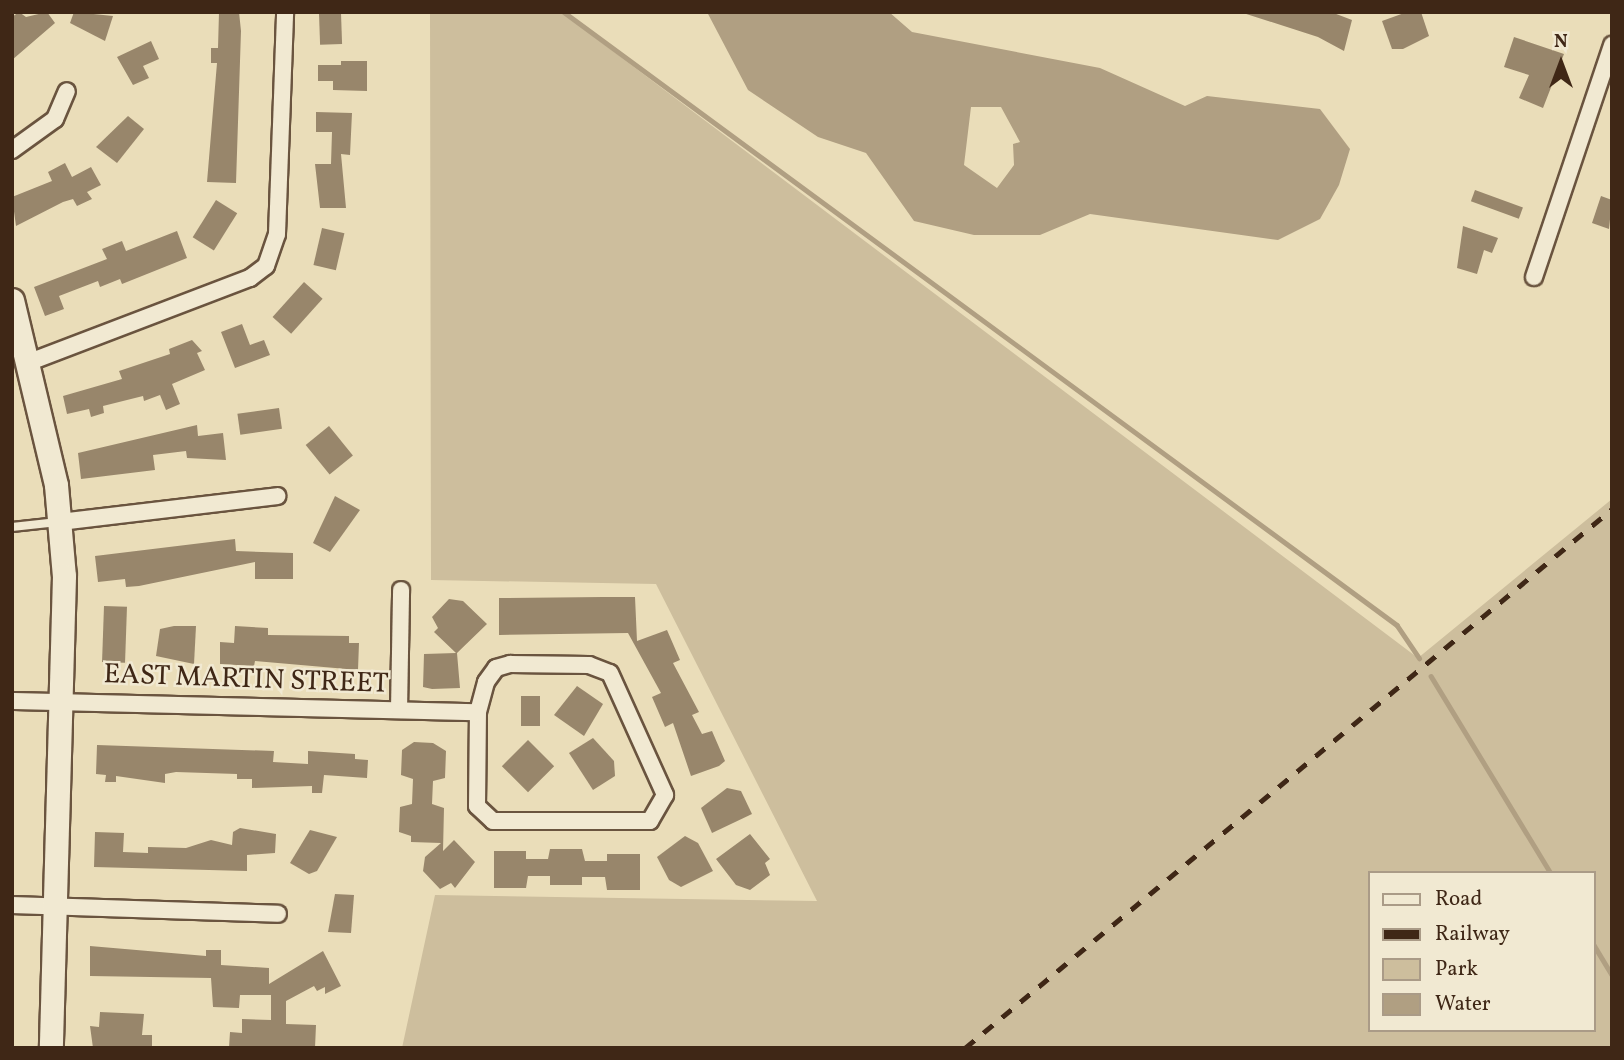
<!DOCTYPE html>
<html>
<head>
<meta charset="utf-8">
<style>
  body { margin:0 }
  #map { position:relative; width:1624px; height:1060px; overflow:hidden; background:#eaddb9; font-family:Vollkorn,serif }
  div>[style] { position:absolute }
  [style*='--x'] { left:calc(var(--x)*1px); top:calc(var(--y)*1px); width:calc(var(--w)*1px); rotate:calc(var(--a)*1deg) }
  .green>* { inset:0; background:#cdbe9d }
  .water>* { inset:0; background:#b09f82 }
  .stream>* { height:4.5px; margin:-2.25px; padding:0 2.25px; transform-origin:2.25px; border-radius:2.25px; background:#b09f82 }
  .building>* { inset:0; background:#98866b; transform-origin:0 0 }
  .roads { filter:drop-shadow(2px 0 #6a543f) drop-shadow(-2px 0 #6a543f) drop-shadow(0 2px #6a543f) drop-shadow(0 -2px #6a543f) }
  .lane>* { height:8px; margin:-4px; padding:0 4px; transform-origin:4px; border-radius:4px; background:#f1e9d2 }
  .street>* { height:16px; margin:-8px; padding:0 8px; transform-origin:8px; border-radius:8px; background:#f1e9d2 }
  .secondary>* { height:23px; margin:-11.5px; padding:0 11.5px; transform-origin:11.5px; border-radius:11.5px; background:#f1e9d2 }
  .rail>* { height:4.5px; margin-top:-2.25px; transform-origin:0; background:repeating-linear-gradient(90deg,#3f2716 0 12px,transparent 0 24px) }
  span { translate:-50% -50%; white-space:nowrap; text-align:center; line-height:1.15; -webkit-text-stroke:5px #f1e9d2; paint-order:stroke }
  .street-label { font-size:28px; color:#3f2716 }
  .frame { position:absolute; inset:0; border:14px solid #3f2716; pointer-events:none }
  .legend { position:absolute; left:1368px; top:871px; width:228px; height:161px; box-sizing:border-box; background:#f1e9d2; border:2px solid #aa9b87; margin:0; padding:9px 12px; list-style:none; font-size:21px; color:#3f2716 }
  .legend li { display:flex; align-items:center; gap:14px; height:35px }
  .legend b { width:35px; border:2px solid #aa9b87 }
  .north { position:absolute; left:1526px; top:28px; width:70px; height:70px; -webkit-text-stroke:5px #f1e9d2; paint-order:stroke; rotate:0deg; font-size:19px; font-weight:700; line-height:28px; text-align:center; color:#3f2716 }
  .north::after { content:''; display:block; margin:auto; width:24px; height:32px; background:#3f2716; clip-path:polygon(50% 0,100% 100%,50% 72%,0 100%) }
</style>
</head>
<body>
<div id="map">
  <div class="green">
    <i style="clip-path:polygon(evenodd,430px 12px,561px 12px,1418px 658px,1612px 499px,1612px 1048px,402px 1048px,435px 895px,817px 901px,656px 584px,431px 580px,430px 12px,1370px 873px,1594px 873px,1594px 1030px,1370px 1030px,1370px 873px)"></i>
  </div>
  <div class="water">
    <i style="clip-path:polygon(evenodd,707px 12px,889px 12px,912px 32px,1100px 68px,1185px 106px,1207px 96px,1320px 109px,1350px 149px,1339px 185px,1320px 219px,1278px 240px,1090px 214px,1040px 235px,974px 235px,914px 221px,866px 153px,818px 137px,748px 90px,707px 12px,971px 107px,1001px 107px,1020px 142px,1013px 144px,1014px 165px,997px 188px,964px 165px,971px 107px)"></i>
  </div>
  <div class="stream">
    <i style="--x:564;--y:12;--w:1034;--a:36.35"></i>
    <i style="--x:1397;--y:625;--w:40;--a:56"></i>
    <i style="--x:1431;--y:676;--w:231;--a:58.7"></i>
    <i style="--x:1594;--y:945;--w:35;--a:59"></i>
  </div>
  <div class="building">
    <i style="clip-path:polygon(19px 12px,26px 17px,47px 12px,55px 23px,12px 60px,12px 17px)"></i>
    <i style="clip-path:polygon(74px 12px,113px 16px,105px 41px,70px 23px)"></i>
    <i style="clip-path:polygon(219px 12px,239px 12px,241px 31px,236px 183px,207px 182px,217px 63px,211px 63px,211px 48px,218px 48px)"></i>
    <i style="clip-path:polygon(1240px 12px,1331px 12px,1352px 20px,1344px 51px,1318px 37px)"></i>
    <i style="clip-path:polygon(1407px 12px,1421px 12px,1429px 36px,1403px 49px,1392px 49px,1382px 21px)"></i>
    <i style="left:341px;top:13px;width:31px;height:22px;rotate:88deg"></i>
    <i style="clip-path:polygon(1514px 37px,1564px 54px,1543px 108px,1519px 98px,1529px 75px,1504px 67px)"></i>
    <i style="clip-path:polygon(151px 41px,159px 59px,143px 66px,149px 78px,133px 85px,117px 57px)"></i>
    <i style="clip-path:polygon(341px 61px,367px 61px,367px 91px,333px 90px,333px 81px,318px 81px,318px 65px,341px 65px)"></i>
    <i style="clip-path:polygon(316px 112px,352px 113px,350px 155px,341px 154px,346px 208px,320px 208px,315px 164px,331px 164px,332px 132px,316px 132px)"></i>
    <i style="clip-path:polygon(128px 116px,144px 129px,117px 163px,96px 147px)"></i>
    <i style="clip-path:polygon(65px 163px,72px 177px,91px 167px,101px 185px,87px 192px,92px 199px,77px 206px,73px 199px,63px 202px,16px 226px,12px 197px,52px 181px,48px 172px)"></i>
    <i style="left:1475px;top:190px;width:51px;height:12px;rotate:20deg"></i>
    <i style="clip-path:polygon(1601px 196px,1612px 200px,1609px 229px,1592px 223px)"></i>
    <i style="left:216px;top:200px;width:25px;height:44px;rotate:32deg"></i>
    <i style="clip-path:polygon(1463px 226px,1498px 238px,1492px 253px,1484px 250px,1477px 274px,1457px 268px)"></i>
    <i style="left:322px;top:228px;width:23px;height:38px;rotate:13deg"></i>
    <i style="clip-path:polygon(177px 231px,187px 258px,122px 284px,120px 279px,100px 287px,98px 281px,59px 296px,64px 309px,45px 316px,34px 287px,107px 259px,102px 249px,122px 241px,126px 251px)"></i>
    <i style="left:304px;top:282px;width:25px;height:47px;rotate:42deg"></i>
    <i style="clip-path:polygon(242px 324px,250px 345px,264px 340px,270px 355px,235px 368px,221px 332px)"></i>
    <i style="clip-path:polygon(192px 340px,202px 351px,197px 353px,205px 370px,172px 384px,180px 404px,166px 410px,160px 395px,144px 401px,143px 396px,103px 406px,104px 413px,91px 417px,89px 409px,67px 414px,63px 396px,122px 379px,119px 371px,170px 354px,169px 349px)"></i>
    <i style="left:279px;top:408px;width:21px;height:42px;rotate:82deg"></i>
    <i style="clip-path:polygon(197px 425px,198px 436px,223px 433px,226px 460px,187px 458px,186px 451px,153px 455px,155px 470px,81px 479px,78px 453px)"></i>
    <i style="left:329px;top:426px;width:38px;height:30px;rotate:51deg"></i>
    <i style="clip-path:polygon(335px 496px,360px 510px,330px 552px,313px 543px)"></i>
    <i style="clip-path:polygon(235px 539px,236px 551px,293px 553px,293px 579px,255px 579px,255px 562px,139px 586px,126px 587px,125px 579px,98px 582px,95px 556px)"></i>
    <i style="clip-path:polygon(603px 597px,635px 597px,637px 641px,667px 630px,680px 660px,673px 663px,699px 712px,692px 715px,702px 734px,712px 731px,725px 761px,719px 766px,691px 776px,673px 723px,665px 727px,652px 697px,661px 693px,628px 633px,499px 635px,499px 598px)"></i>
    <i style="clip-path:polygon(449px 599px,463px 601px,487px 624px,457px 653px,460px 688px,432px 689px,423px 687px,424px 654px,456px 653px,434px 632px,438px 628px,432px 617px)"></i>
    <i style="left:104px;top:606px;width:23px;height:56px;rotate:2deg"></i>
    <i style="clip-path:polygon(174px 626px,196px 626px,194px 664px,156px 656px,160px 629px)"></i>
    <i style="clip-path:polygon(235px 626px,268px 628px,268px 635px,349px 636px,349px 643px,359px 643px,358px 670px,255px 661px,254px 666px,220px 664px,220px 642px,234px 643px)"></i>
    <i style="clip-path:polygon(577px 686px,603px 704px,584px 736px,554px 715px)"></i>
    <i style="left:521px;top:696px;width:19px;height:30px"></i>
    <i style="clip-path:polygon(593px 738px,614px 761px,615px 776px,593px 790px,569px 753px)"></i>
    <i style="left:528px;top:740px;width:37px;height:37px;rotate:45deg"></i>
    <i style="clip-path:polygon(414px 742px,433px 743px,446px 751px,445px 778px,433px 781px,432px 804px,444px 808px,443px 851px,454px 840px,475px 862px,455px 888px,451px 883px,440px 889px,423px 871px,425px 857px,441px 843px,411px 842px,411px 836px,399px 832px,400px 807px,412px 804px,413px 779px,401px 775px,402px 750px)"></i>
    <i style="clip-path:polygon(97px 745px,274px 751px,273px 762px,308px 764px,308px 751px,355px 754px,355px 759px,368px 760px,367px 778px,324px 775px,322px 793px,312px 793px,312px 786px,252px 788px,252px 779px,237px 779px,237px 774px,176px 772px,165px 774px,165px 783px,116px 776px,116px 782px,105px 782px,106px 775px,96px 774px)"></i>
    <i style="clip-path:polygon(727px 788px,741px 791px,752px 814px,712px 833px,701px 808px)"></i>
    <i style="clip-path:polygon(240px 828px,276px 834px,275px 853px,247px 855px,247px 871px,94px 867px,95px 832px,124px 833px,123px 852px,148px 853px,148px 847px,186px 848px,211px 840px,232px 845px,233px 832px)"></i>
    <i style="clip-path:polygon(310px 830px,337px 837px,317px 871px,309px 874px,290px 863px)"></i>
    <i style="clip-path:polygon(750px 834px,770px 859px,765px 863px,770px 875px,750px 890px,736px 885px,716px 859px)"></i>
    <i style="clip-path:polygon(685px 836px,698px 843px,713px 871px,681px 887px,669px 880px,657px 857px)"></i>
    <i style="clip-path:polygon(550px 849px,582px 849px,585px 861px,607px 861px,607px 854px,640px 854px,640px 890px,607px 890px,605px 877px,582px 877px,582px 885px,550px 885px,550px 876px,528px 876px,526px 888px,494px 888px,494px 851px,526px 851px,526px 859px,548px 859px)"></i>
    <i style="clip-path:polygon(335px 894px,354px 895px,351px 933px,328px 932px)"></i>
    <i style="clip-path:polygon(90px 946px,206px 956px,206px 950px,221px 950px,221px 965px,269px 968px,269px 984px,323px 951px,341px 986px,325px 994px,325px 987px,317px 991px,314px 986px,286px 1001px,286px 1024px,316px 1025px,315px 1048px,229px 1048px,230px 1032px,242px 1033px,242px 1019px,271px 1020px,271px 995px,240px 995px,239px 1008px,213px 1007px,211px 978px,90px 976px)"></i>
    <i style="clip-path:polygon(100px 1012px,144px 1014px,142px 1035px,152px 1035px,152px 1048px,93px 1048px,90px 1026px,99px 1027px)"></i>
  </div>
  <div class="roads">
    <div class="lane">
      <i style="--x:12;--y:527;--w:46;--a:-6.2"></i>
    </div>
    <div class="street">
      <i style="--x:12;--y:150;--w:53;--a:-35.8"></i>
      <i style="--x:55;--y:119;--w:30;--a:-67"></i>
      <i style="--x:1534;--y:277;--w:245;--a:-71.4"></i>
      <i style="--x:27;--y:363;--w:239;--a:-20.9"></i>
      <i style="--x:250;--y:278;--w:20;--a:-37"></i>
      <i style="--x:266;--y:266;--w:34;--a:-71"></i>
      <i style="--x:277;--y:234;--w:222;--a:-87.9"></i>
      <i style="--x:60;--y:522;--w:219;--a:-6.8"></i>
      <i style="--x:510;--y:664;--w:79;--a:0.7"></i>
      <i style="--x:589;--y:665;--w:22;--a:21"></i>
      <i style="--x:610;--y:673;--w:134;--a:65.7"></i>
      <i style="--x:665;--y:795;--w:30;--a:120"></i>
      <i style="--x:650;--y:821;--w:157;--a:180"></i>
      <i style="--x:493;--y:821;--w:22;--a:-137"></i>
      <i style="--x:477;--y:806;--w:94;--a:-89.4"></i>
      <i style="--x:478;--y:712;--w:31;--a:-75"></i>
      <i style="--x:486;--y:682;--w:17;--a:-54"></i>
      <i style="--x:496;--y:668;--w:15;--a:-16"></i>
      <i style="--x:12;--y:701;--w:466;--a:1.4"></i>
      <i style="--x:399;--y:710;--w:120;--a:-89"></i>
      <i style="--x:12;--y:905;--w:266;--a:1.9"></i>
    </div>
    <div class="secondary">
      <i style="--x:12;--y:300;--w:190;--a:76.6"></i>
      <i style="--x:56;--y:485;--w:91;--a:85"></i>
      <i style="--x:64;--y:576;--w:472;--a:91.6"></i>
    </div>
  </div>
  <div class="rail">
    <i style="--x:965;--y:1048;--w:842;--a:-39.8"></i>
  </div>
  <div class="street-label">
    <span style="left:246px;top:680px;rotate:2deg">EAST MARTIN STREET</span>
  </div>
  <div class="frame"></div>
  <ul class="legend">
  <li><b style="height:9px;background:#f1e9d2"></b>Road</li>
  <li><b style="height:9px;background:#3f2716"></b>Railway</li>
  <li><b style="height:19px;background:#cdbe9d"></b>Park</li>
  <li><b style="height:19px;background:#b09f82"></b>Water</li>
  </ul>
  <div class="north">N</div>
</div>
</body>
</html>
